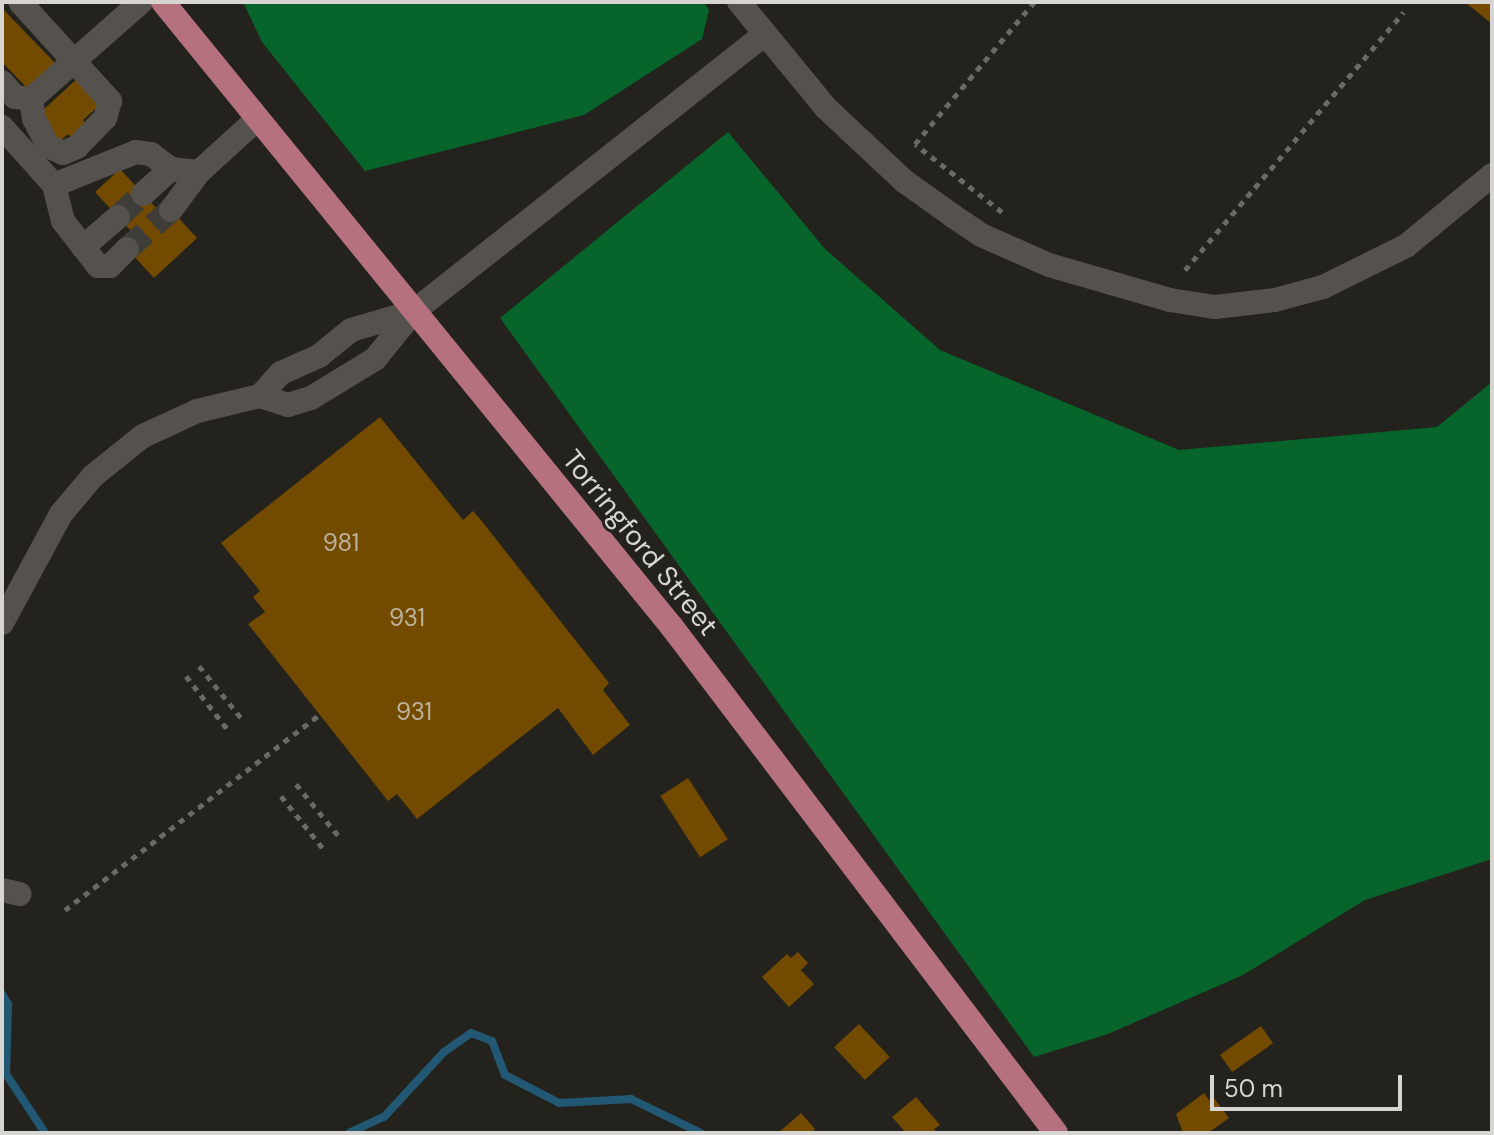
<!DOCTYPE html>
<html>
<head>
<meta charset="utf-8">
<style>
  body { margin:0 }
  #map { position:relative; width:1494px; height:1135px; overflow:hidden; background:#24221d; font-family:"DM Sans",sans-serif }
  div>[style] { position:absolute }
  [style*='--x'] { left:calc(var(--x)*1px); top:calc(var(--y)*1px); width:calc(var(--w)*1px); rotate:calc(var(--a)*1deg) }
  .forest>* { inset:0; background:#07642b }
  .stream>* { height:8px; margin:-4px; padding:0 4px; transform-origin:4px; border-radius:4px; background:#225873 }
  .building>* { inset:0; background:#734b00; transform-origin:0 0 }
  .minor-tunnel>* { height:24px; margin-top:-12px; transform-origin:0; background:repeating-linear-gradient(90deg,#3f3d38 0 24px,transparent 0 36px) }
  .path>* { height:5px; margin-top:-2.5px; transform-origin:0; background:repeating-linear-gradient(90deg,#6a6964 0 6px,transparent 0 12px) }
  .minor>* { height:24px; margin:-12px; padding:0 12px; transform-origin:12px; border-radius:12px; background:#55524d }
  .major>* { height:24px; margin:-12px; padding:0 12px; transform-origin:12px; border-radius:12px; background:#b6717f }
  span { translate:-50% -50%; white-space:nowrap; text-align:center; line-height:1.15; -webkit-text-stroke:6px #24221d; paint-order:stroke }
  .number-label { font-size:24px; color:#bdb29d }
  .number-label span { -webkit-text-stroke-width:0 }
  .street-label { font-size:28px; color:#d6d5d1 }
  .frame { position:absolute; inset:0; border:4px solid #d6d5d1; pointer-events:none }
  .scale { position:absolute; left:1210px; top:1075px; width:192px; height:36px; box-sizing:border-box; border:4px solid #d6d5d1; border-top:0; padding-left:10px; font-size:24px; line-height:28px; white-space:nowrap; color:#d6d5d1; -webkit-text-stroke:6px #24221d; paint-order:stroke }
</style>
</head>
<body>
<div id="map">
  <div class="forest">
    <i style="clip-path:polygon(243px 2px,704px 2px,709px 10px,702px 39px,584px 115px,365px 171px,262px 42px)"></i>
    <i style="clip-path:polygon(728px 132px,825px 249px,940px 350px,1179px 450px,1437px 427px,1492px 382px,1492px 859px,1365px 900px,1243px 975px,1108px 1034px,1034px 1057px,500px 318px)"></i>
  </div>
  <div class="stream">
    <i style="--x:2;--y:994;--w:12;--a:59"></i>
    <i style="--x:8;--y:1004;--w:70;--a:91.6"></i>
    <i style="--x:6;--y:1074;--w:71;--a:56.5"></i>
    <i style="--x:349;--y:1133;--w:38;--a:-25"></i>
    <i style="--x:384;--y:1117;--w:88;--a:-47.3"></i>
    <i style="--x:444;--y:1052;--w:33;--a:-35"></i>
    <i style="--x:471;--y:1033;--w:22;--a:21"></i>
    <i style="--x:492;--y:1041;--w:36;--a:69"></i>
    <i style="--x:505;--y:1075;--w:61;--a:27.4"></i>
    <i style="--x:559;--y:1103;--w:72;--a:-3.2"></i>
    <i style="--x:631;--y:1099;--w:78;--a:25.9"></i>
  </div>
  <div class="building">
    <i style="clip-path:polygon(1465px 2px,1492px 2px,1492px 24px)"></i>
    <i style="clip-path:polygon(2px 8px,56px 64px,29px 90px,2px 62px)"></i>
    <i style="clip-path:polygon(79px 77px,102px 103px,83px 120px,88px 126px,73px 140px,68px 134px,60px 141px,48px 128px,43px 110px)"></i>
    <i style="clip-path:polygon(120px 169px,156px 208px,163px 201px,197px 238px,154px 278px,120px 241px,131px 231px,95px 192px)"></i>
    <i style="clip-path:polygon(380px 417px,463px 520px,473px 511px,481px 520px,609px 683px,603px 690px,630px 725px,593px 755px,558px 708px,417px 819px,397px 794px,388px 801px,248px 624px,265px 612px,253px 597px,260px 591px,221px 543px)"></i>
    <i style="left:688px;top:778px;width:73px;height:33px;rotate:57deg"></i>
    <i style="clip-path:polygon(798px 952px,808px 963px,801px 970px,814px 984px,789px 1007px,762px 977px,787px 954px,791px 958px)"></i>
    <i style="left:859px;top:1024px;width:45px;height:34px;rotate:47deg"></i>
    <i style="left:1261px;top:1026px;width:21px;height:50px;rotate:55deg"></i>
    <i style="clip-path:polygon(1204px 1093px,1209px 1100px,1213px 1097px,1229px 1118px,1208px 1133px,1183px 1133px,1176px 1114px)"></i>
    <i style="clip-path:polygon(916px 1097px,940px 1125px,934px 1129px,937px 1133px,906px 1133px,892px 1117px)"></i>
    <i style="clip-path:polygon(801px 1113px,815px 1129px,811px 1133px,778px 1133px)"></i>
  </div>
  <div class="minor-tunnel">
    <i style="--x:118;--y:217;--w:34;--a:-43"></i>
    <i style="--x:127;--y:249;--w:59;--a:-41.6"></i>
  </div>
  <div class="path">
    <i style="--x:1002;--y:212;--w:110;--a:-142"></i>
    <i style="--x:915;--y:144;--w:185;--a:-50"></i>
    <i style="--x:1185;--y:270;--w:338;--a:-49.7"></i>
    <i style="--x:199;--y:666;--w:68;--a:50.9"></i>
    <i style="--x:186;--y:676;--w:68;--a:52.1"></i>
    <i style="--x:296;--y:784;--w:71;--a:50.7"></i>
    <i style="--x:281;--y:796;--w:70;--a:51.3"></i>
    <i style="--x:65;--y:910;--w:319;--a:-37.5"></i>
  </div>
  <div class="minor">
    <i style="--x:20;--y:2;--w:134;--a:47.7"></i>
    <i style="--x:110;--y:101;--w:18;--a:106"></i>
    <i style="--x:105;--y:118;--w:40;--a:134"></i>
    <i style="--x:77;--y:147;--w:15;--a:157"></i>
    <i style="--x:63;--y:153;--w:17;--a:-155"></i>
    <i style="--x:48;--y:146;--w:30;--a:-117"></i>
    <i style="--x:34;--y:119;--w:20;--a:-99"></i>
    <i style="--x:739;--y:2;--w:137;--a:50.6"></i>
    <i style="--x:826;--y:108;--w:107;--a:43.1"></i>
    <i style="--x:904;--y:181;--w:60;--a:35.5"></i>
    <i style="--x:953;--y:216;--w:34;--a:34"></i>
    <i style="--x:981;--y:235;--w:74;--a:23.8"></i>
    <i style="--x:1049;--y:265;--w:126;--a:16.1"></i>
    <i style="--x:1170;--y:300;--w:46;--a:8.8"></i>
    <i style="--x:1215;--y:307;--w:60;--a:-6.7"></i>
    <i style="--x:1275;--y:300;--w:50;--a:-15.2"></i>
    <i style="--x:1323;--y:287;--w:93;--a:-26.3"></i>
    <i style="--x:1406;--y:246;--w:112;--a:-39.5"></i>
    <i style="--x:2;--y:82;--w:20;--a:49"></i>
    <i style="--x:15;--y:97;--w:16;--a:7"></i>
    <i style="--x:31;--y:99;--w:147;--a:-41.4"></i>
    <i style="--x:2;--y:127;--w:78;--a:48.1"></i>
    <i style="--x:54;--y:185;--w:37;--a:76"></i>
    <i style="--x:63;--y:221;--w:57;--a:52.1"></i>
    <i style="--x:98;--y:266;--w:12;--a:0"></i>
    <i style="--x:110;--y:266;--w:24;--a:-45"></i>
    <i style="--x:54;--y:185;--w:88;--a:-21.9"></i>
    <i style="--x:136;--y:152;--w:15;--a:8"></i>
    <i style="--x:151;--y:154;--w:25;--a:37"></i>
    <i style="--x:171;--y:169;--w:28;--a:6"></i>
    <i style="--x:199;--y:172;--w:76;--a:-42.3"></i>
    <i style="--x:143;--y:194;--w:38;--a:-42"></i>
    <i style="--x:171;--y:210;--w:47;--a:-53.6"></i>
    <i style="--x:83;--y:247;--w:46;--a:-40.6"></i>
    <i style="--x:260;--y:396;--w:31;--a:-48"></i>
    <i style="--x:281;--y:373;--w:42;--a:-24.1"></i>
    <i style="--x:319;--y:356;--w:41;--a:-39.1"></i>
    <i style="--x:351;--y:330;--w:65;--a:-16.2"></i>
    <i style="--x:2;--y:623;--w:124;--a:-61.6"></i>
    <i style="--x:61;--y:514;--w:50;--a:-49.9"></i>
    <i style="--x:93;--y:476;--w:64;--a:-38.7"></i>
    <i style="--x:143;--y:436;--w:60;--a:-24.8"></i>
    <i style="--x:197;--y:411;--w:65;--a:-13.4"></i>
    <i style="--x:260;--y:396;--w:29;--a:18"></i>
    <i style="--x:288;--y:405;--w:24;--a:-17"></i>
    <i style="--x:311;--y:398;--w:75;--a:-31.4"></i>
    <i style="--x:375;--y:359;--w:60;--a:-51"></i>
    <i style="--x:413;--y:312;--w:447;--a:-38.3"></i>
    <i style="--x:2;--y:890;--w:18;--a:13"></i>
  </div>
  <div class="major">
    <i style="--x:163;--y:2;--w:806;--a:50.84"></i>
    <i style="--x:672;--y:627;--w:635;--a:52.81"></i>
  </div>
  <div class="number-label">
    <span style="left:341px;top:543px">981</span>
    <span style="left:407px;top:618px">931</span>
    <span style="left:414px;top:712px">931</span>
  </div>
  <div class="street-label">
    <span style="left:640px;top:543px;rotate:51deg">Torringford Street</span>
  </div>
  <div class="frame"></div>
  <div class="scale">50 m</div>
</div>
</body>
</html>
